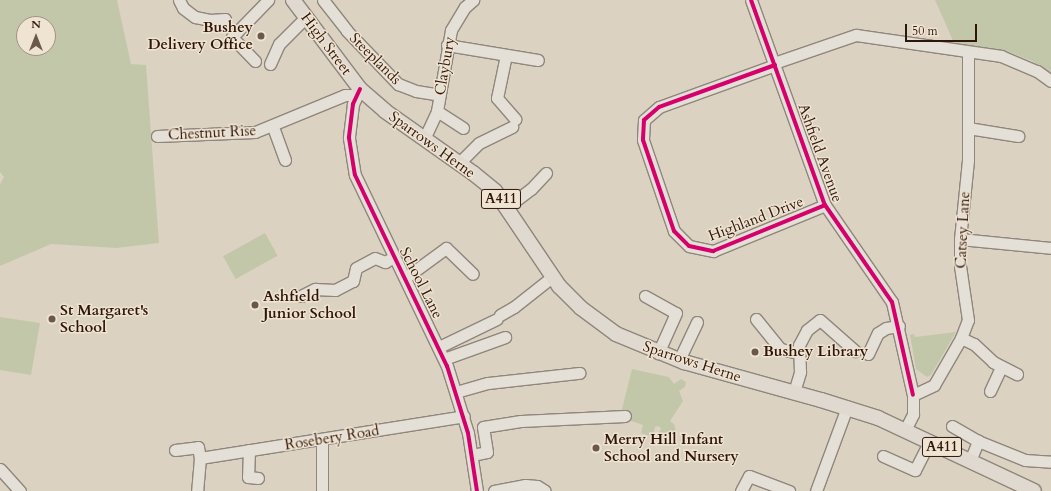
<!DOCTYPE html>
<html>
<head>
<meta charset="utf-8">
<style>
  body { margin:0 }
  #map { position:relative; width:1051px; height:491px; overflow:hidden; background:#dcd2c2; font-family:Cardo,serif }
  div>[style] { position:absolute }
  [style*='--x'] { left:calc(var(--x)*1px); top:calc(var(--y)*1px); width:calc(var(--w)*1px); rotate:calc(var(--a)*1deg) }
  .green>* { inset:0; background:#c3c7a9; transform-origin:0 0 }
  .roads { filter:drop-shadow(1px 0 #8f867c) drop-shadow(-1px 0 #8f867c) drop-shadow(0 1px #8f867c) drop-shadow(0 -1px #8f867c) }
  .minor>* { height:11px; margin:-5.5px; padding:0 5.5px; transform-origin:5.5px; border-radius:5.5px; background:#e4dfd7 }
  .major>* { height:14px; margin:-7px; padding:0 7px; transform-origin:7px; border-radius:7px; background:#dfd9d0 }
  .cycleway>* { height:4px; margin:-2px; padding:0 2px; transform-origin:2px; border-radius:2px; background:#d6006c }
  .dots>* { width:11px; height:11px; translate:-50% -50%; box-sizing:border-box; border:2px solid #efe3d1; border-radius:50% }
  span { translate:-50% -50%; white-space:nowrap; text-align:center; line-height:1.15; -webkit-text-stroke:3px #efe3d1; paint-order:stroke }
  .shield-label span { padding:1px 3px; background:#efe3d1; border:1px solid; border-radius:3px; -webkit-text-stroke-width:0 }
  .shield-label { font-size:14px; color:#2f160b; font-weight:700 }
  .poi-label { font-size:15px; color:#2f160b; font-weight:700 }
  .right { translate:-100% -50%; text-align:right }
  .left { translate:0 -50%; text-align:left }
  .street-label { font-size:15px; color:#2f160b }
  .north { position:absolute; left:16px; top:16px; width:40px; height:40px; box-sizing:border-box; background:#efe3d1; border:1px solid #a29182; border-radius:50%; rotate:0deg; font-size:11px; font-weight:700; line-height:16px; text-align:center; color:#2f160b }
  .north::after { content:''; display:block; margin:auto; width:14px; height:18px; background:#6c584b; clip-path:polygon(50% 0,100% 100%,50% 72%,0 100%) }
  .scale { position:absolute; left:905px; top:24px; width:72px; height:18px; box-sizing:border-box; border:2px solid #2f160b; border-top:0; padding-left:5px; font-size:12px; line-height:14px; white-space:nowrap; color:#2f160b; -webkit-text-stroke:3px #efe3d1; paint-order:stroke }
</style>
</head>
<body>
<div id="map">
  <div class="green">
    <i style="clip-path:polygon(evenodd,0 0,117px 0,131px 64px,146px 65px,159px 243px,116px 248px,51px 244px,0 266px,0 184px,4px 177px,0 172px,0 0,24px 24px,48px 24px,48px 48px,24px 48px,24px 24px)"></i>
    <i style="clip-path:polygon(935px 0,1051px 0,1051px 75px,1032px 61px,1009px 52px,954px 43px)"></i>
    <i style="left:265px;top:233px;width:26px;height:48px;rotate:61deg"></i>
    <i style="clip-path:polygon(0 317px,40px 323px,31px 375px,0 370px)"></i>
    <i style="clip-path:polygon(956px 332px,931px 375px,927px 377px,916px 369px,910px 335px,914px 334px,915px 337px)"></i>
    <i style="clip-path:polygon(632px 369px,669px 377px,674px 384px,681px 379px,686px 382px,685px 387px,679px 391px,683px 401px,670px 421px,674px 424px,676px 431px,668px 439px,660px 442px,656px 437px,661px 429px,659px 426px,655px 427px,653px 437px,641px 433px,643px 425px,620px 417px)"></i>
  </div>
  <div class="roads">
    <div class="minor">
      <i style="--x:179;--y:0;--w:9;--a:63"></i>
      <i style="--x:183;--y:8;--w:15;--a:37"></i>
      <i style="--x:195;--y:17;--w:15;--a:11"></i>
      <i style="--x:210;--y:20;--w:15;--a:-4"></i>
      <i style="--x:323;--y:0;--w:39;--a:52"></i>
      <i style="--x:347;--y:31;--w:74;--a:46.1"></i>
      <i style="--x:398;--y:84;--w:19;--a:21"></i>
      <i style="--x:416;--y:91;--w:24;--a:9"></i>
      <i style="--x:751;--y:0;--w:218;--a:70.2"></i>
      <i style="--x:825;--y:205;--w:118;--a:55.4"></i>
      <i style="--x:892;--y:302;--w:95;--a:77.3"></i>
      <i style="--x:447;--y:45;--w:92;--a:9.4"></i>
      <i style="--x:506;--y:55;--w:44;--a:101.8"></i>
      <i style="--x:497;--y:98;--w:28;--a:49"></i>
      <i style="--x:255;--y:61;--w:33;--a:-134"></i>
      <i style="--x:232;--y:37;--w:52;--a:-45.8"></i>
      <i style="--x:774;--y:63;--w:87;--a:-18.9"></i>
      <i style="--x:856;--y:35;--w:147;--a:8.2"></i>
      <i style="--x:1001;--y:56;--w:39;--a:23"></i>
      <i style="--x:1037;--y:71;--w:17;--a:36"></i>
      <i style="--x:270;--y:64;--w:22;--a:-66"></i>
      <i style="--x:279;--y:44;--w:38;--a:-45"></i>
      <i style="--x:775;--y:65;--w:123;--a:160.1"></i>
      <i style="--x:659;--y:107;--w:20;--a:139"></i>
      <i style="--x:644;--y:120;--w:20;--a:93"></i>
      <i style="--x:643;--y:140;--w:96;--a:71.2"></i>
      <i style="--x:674;--y:231;--w:21;--a:45"></i>
      <i style="--x:689;--y:246;--w:25;--a:12"></i>
      <i style="--x:713;--y:251;--w:121;--a:-22.3"></i>
      <i style="--x:360;--y:89;--w:17;--a:115"></i>
      <i style="--x:353;--y:104;--w:34;--a:97"></i>
      <i style="--x:349;--y:138;--w:37;--a:81"></i>
      <i style="--x:355;--y:175;--w:212;--a:64.3"></i>
      <i style="--x:447;--y:366;--w:70;--a:72.6"></i>
      <i style="--x:468;--y:433;--w:59;--a:81.2"></i>
      <i style="--x:437;--y:111;--w:31;--a:33"></i>
      <i style="--x:273;--y:127;--w:35;--a:70"></i>
      <i style="--x:968;--y:128;--w:51;--a:9.1"></i>
      <i style="--x:157;--y:136;--w:98;--a:-2.3"></i>
      <i style="--x:255;--y:132;--w:97;--a:-22.3"></i>
      <i style="--x:345;--y:95;--w:10;--a:0"></i>
      <i style="--x:425;--y:137;--w:29;--a:-65"></i>
      <i style="--x:437;--y:111;--w:82;--a:-80.2"></i>
      <i style="--x:451;--y:30;--w:27;--a:-59"></i>
      <i style="--x:465;--y:7;--w:11;--a:-41"></i>
      <i style="--x:459;--y:163;--w:28;--a:-45"></i>
      <i style="--x:479;--y:143;--w:37;--a:-26"></i>
      <i style="--x:507;--y:207;--w:30;--a:-37"></i>
      <i style="--x:531;--y:189;--w:22;--a:-47"></i>
      <i style="--x:960;--y:239;--w:91;--a:5.6"></i>
      <i style="--x:405;--y:278;--w:51;--a:-36.2"></i>
      <i style="--x:446;--y:248;--w:37;--a:44"></i>
      <i style="--x:301;--y:296;--w:16;--a:-27"></i>
      <i style="--x:315;--y:289;--w:20;--a:3"></i>
      <i style="--x:335;--y:290;--w:20;--a:-27"></i>
      <i style="--x:353;--y:281;--w:13;--a:-77"></i>
      <i style="--x:356;--y:268;--w:21;--a:-28"></i>
      <i style="--x:375;--y:258;--w:11;--a:22"></i>
      <i style="--x:385;--y:262;--w:10;--a:-29"></i>
      <i style="--x:645;--y:296;--w:35;--a:29"></i>
      <i style="--x:676;--y:313;--w:44;--a:114.2"></i>
      <i style="--x:500;--y:315;--w:16;--a:-30"></i>
      <i style="--x:514;--y:307;--w:48;--a:-38.3"></i>
      <i style="--x:756;--y:319;--w:38;--a:51"></i>
      <i style="--x:780;--y:349;--w:19;--a:12"></i>
      <i style="--x:961;--y:338;--w:14;--a:25"></i>
      <i style="--x:974;--y:344;--w:26;--a:43"></i>
      <i style="--x:993;--y:362;--w:27;--a:27"></i>
      <i style="--x:439;--y:347;--w:64;--a:-25.8"></i>
      <i style="--x:868;--y:354;--w:23;--a:-65"></i>
      <i style="--x:878;--y:333;--w:9;--a:-32"></i>
      <i style="--x:886;--y:328;--w:13;--a:-9"></i>
      <i style="--x:444;--y:359;--w:65;--a:-19.8"></i>
      <i style="--x:679;--y:360;--w:42;--a:-64.7"></i>
      <i style="--x:990;--y:391;--w:26;--a:-65"></i>
      <i style="--x:456;--y:392;--w:33;--a:-16"></i>
      <i style="--x:488;--y:383;--w:92;--a:-6.3"></i>
      <i style="--x:794;--y:392;--w:21;--a:-73"></i>
      <i style="--x:800;--y:372;--w:27;--a:-92"></i>
      <i style="--x:799;--y:345;--w:17;--a:-62"></i>
      <i style="--x:807;--y:330;--w:16;--a:-38"></i>
      <i style="--x:820;--y:320;--w:47;--a:41.5"></i>
      <i style="--x:952;--y:426;--w:30;--a:30"></i>
      <i style="--x:978;--y:441;--w:51;--a:22"></i>
      <i style="--x:1025;--y:460;--w:26;--a:4"></i>
      <i style="--x:905;--y:430;--w:18;--a:-63"></i>
      <i style="--x:913;--y:414;--w:19;--a:-90"></i>
      <i style="--x:913;--y:395;--w:23;--a:-25"></i>
      <i style="--x:934;--y:385;--w:54;--a:-60.1"></i>
      <i style="--x:961;--y:338;--w:19;--a:-69"></i>
      <i style="--x:968;--y:320;--w:55;--a:-98.4"></i>
      <i style="--x:960;--y:266;--w:27;--a:-90"></i>
      <i style="--x:960;--y:239;--w:79;--a:-84.2"></i>
      <i style="--x:968;--y:160;--w:108;--a:-90"></i>
      <i style="--x:175;--y:450;--w:23;--a:-7"></i>
      <i style="--x:198;--y:447;--w:11;--a:80"></i>
      <i style="--x:200;--y:458;--w:33;--a:95"></i>
      <i style="--x:249;--y:450;--w:27;--a:92"></i>
      <i style="--x:248;--y:477;--w:10;--a:6"></i>
      <i style="--x:472;--y:455;--w:15;--a:-11"></i>
      <i style="--x:487;--y:452;--w:25;--a:-99"></i>
      <i style="--x:483;--y:427;--w:38;--a:-9"></i>
      <i style="--x:521;--y:421;--w:104;--a:-2.8"></i>
      <i style="--x:883;--y:456;--w:35;--a:24"></i>
      <i style="--x:915;--y:470;--w:33;--a:-63"></i>
      <i style="--x:200;--y:458;--w:267;--a:-9"></i>
      <i style="--x:970;--y:461;--w:22;--a:-68"></i>
      <i style="--x:0;--y:469;--w:30;--a:48"></i>
      <i style="--x:322;--y:491;--w:51;--a:-90"></i>
      <i style="--x:494;--y:491;--w:32;--a:-11"></i>
      <i style="--x:525;--y:485;--w:12;--a:5"></i>
      <i style="--x:537;--y:486;--w:9;--a:32"></i>
      <i style="--x:741;--y:491;--w:17;--a:-62"></i>
      <i style="--x:749;--y:476;--w:43;--a:20.6"></i>
      <i style="--x:816;--y:491;--w:90;--a:-69.7"></i>
    </div>
    <div class="major">
      <i style="--x:293;--y:0;--w:111;--a:53"></i>
      <i style="--x:360;--y:89;--w:33;--a:41"></i>
      <i style="--x:385;--y:111;--w:108;--a:35.2"></i>
      <i style="--x:473;--y:173;--w:28;--a:39"></i>
      <i style="--x:495;--y:191;--w:115;--a:56"></i>
      <i style="--x:559;--y:286;--w:31;--a:45"></i>
      <i style="--x:581;--y:308;--w:44;--a:36.6"></i>
      <i style="--x:616;--y:334;--w:74;--a:22.4"></i>
      <i style="--x:684;--y:362;--w:142;--a:15.5"></i>
      <i style="--x:821;--y:400;--w:60;--a:17.5"></i>
      <i style="--x:878;--y:418;--w:172;--a:25.1"></i>
    </div>
  </div>
  <div class="cycleway">
    <i style="--x:751;--y:0;--w:218;--a:70.2"></i>
    <i style="--x:825;--y:205;--w:118;--a:55.4"></i>
    <i style="--x:892;--y:302;--w:95;--a:77.3"></i>
    <i style="--x:775;--y:65;--w:123;--a:160.1"></i>
    <i style="--x:659;--y:107;--w:20;--a:139"></i>
    <i style="--x:644;--y:120;--w:20;--a:93"></i>
    <i style="--x:643;--y:140;--w:96;--a:71.2"></i>
    <i style="--x:674;--y:231;--w:21;--a:45"></i>
    <i style="--x:689;--y:246;--w:25;--a:12"></i>
    <i style="--x:713;--y:251;--w:121;--a:-22.3"></i>
    <i style="--x:360;--y:89;--w:17;--a:115"></i>
    <i style="--x:353;--y:104;--w:34;--a:97"></i>
    <i style="--x:349;--y:138;--w:37;--a:81"></i>
    <i style="--x:355;--y:175;--w:212;--a:64.3"></i>
    <i style="--x:447;--y:366;--w:70;--a:72.6"></i>
    <i style="--x:468;--y:433;--w:59;--a:81.2"></i>
  </div>
  <div class="dots">
    <i style="left:261px;top:36px;background:#6c584b"></i>
    <i style="left:255px;top:305px;background:#6c584b"></i>
    <i style="left:52px;top:319px;background:#6c584b"></i>
    <i style="left:755px;top:352px;background:#6c584b"></i>
    <i style="left:596px;top:448px;background:#6c584b"></i>
  </div>
  <div class="shield-label">
    <span style="left:501px;top:199px">A411</span>
    <span style="left:942px;top:447px">A411</span>
  </div>
  <div class="poi-label">
    <span class="right" style="left:253px;top:36px">Bushey<br>Delivery Office</span>
    <span class="left" style="left:263px;top:305px">Ashfield<br>Junior School</span>
    <span class="left" style="left:60px;top:319px">St Margaret's<br>School</span>
    <span class="left" style="left:763px;top:352px">Bushey Library</span>
    <span class="left" style="left:604px;top:448px">Merry Hill Infant<br>School and Nursery</span>
  </div>
  <div class="street-label">
    <span style="left:326px;top:44px;rotate:53deg">High Street</span>
    <span style="left:375px;top:59px;rotate:45deg">Steeplands</span>
    <span style="left:445px;top:66px;rotate:-80deg">Claybury</span>
    <span style="left:212px;top:133px;rotate:-3deg">Chestnut Rise</span>
    <span style="left:432px;top:145px;rotate:36deg">Sparrows Herne</span>
    <span style="left:820px;top:153px;rotate:70deg">Ashfield Avenue</span>
    <span style="left:756px;top:219px;rotate:-21deg">Highland Drive</span>
    <span style="left:963px;top:230px;rotate:-87deg">Catsey Lane</span>
    <span style="left:421px;top:283px;rotate:63deg">School Lane</span>
    <span style="left:692px;top:362px;rotate:18deg">Sparrows Herne</span>
    <span style="left:332px;top:438px;rotate:-9deg">Rosebery Road</span>
  </div>
  <div class="north">N</div>
  <div class="scale">50 m</div>
</div>
</body>
</html>
